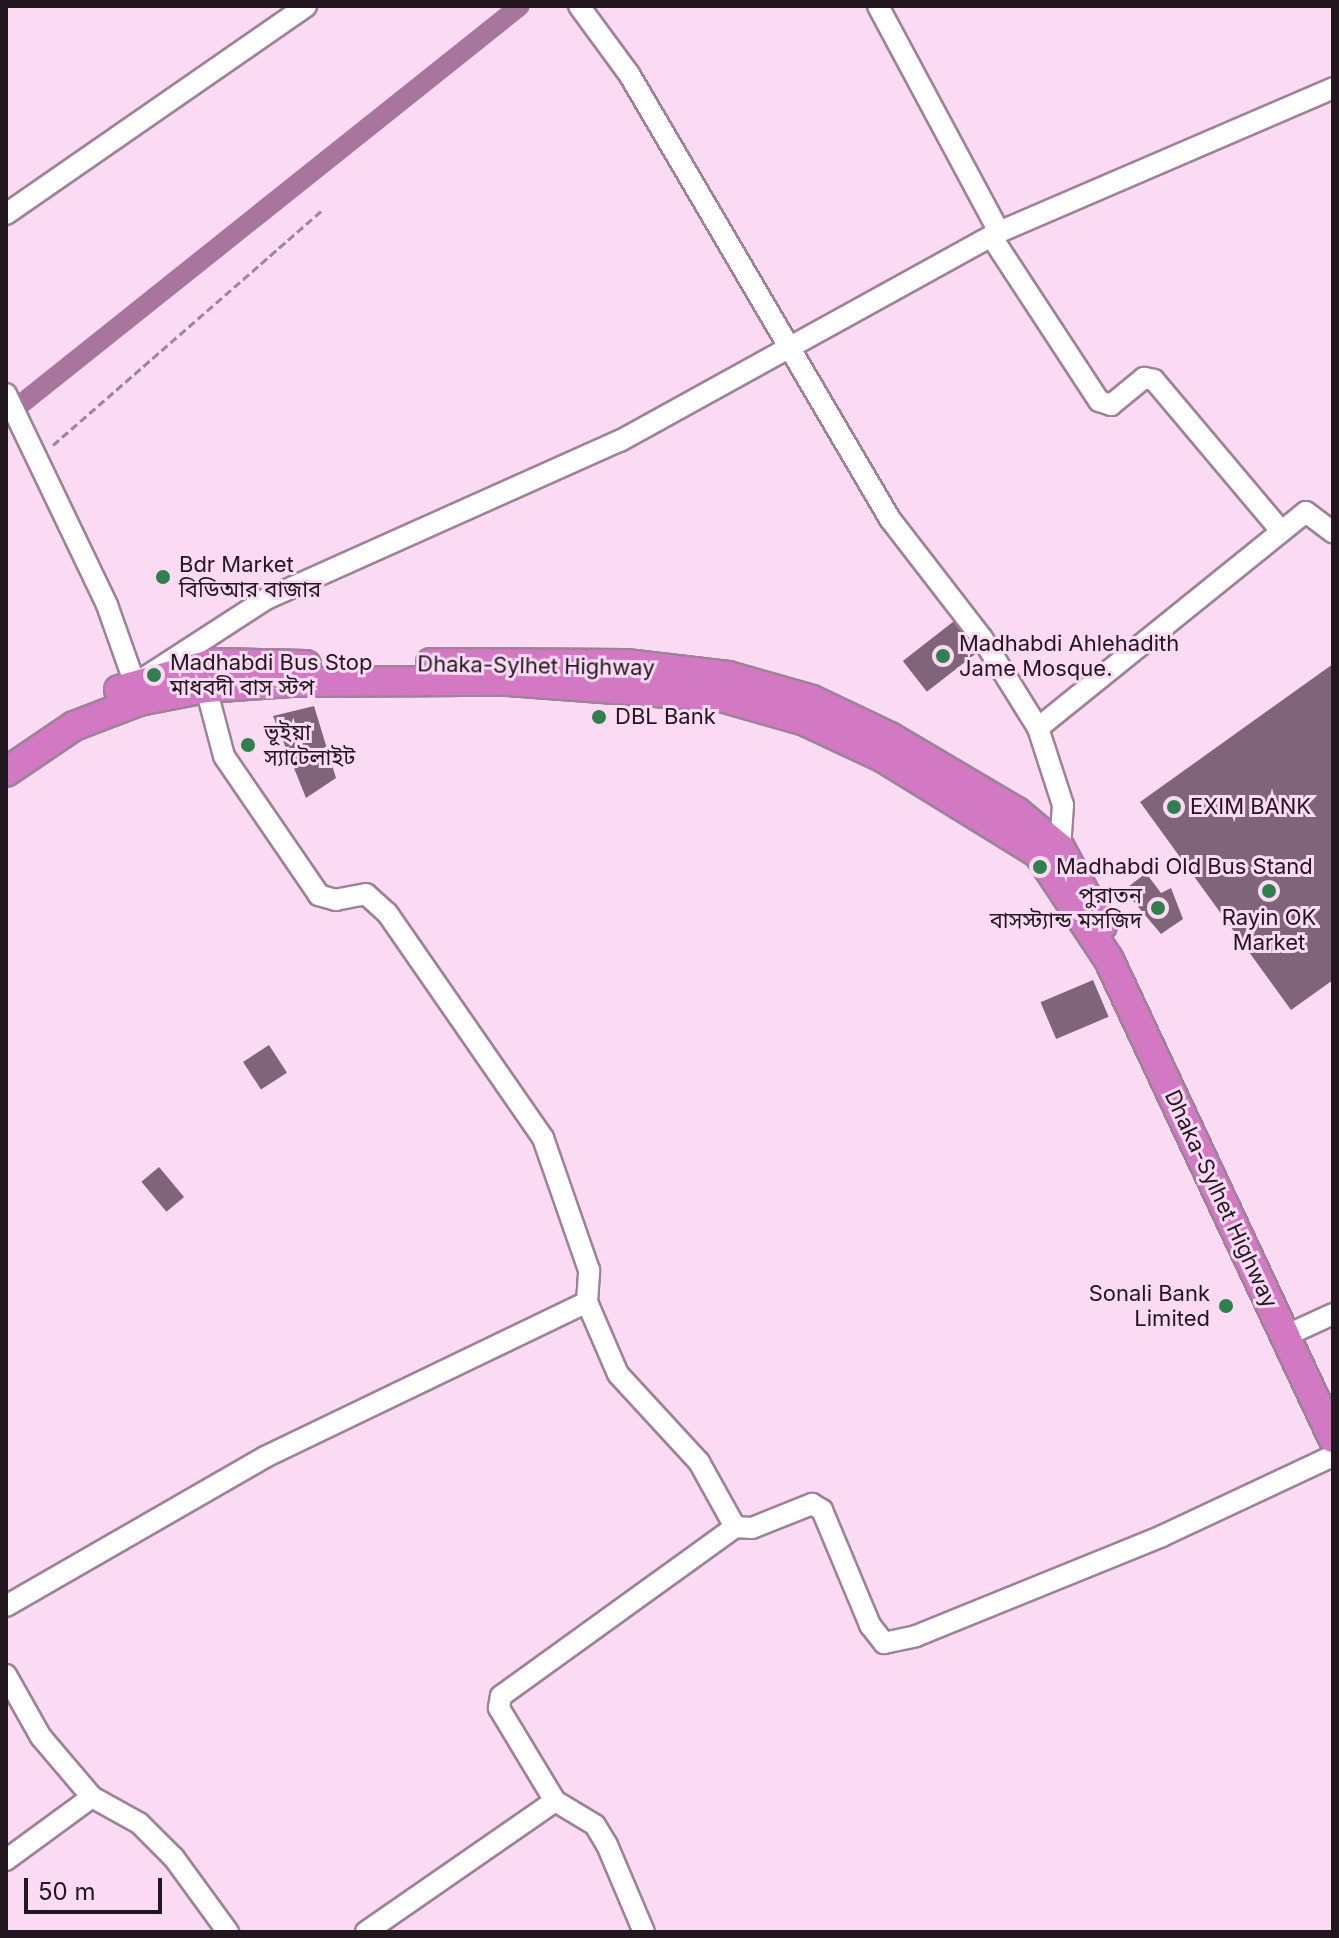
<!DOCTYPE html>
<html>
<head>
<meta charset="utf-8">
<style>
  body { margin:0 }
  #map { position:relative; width:1339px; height:1938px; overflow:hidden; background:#fadbf3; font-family:Inter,"Noto Sans Bengali",sans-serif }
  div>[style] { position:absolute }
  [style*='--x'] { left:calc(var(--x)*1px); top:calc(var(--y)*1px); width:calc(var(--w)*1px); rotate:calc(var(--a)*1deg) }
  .canal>* { height:20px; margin:-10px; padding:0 10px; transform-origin:10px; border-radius:10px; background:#a8759f }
  .building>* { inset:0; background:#80657a; transform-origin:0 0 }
  .path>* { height:3px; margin-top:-1.5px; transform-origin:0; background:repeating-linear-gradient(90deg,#9d8798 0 8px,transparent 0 12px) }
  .roads { filter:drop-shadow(2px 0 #9e8298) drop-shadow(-2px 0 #9e8298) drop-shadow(0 2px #9e8298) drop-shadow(0 -2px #9e8298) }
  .minor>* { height:20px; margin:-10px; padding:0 10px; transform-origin:10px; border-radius:10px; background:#fff }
  .highway>* { height:28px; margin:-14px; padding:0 14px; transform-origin:14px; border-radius:14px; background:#d379c4 }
  .dots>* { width:22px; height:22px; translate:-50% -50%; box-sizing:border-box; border:4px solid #fadbf3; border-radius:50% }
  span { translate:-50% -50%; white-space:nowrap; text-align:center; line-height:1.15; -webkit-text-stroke:6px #fadbf3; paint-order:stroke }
  .poi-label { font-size:22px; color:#22171f }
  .left { translate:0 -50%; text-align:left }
  .right { translate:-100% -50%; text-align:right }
  .street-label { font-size:22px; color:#22171f }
  .frame { position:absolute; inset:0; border:8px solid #22171f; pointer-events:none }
  .scale { position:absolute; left:24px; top:1878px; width:138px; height:36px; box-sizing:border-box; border:4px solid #22171f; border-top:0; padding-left:10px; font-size:24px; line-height:28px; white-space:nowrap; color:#22171f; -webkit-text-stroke:6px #fadbf3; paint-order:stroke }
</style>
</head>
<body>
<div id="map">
  <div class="canal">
    <i style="--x:6;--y:416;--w:657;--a:-38.58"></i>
  </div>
  <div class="building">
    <i style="left:958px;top:618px;width:39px;height:70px;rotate:52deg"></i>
    <i style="clip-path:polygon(1333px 664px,1333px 980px,1291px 1010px,1140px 802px)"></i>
    <i style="clip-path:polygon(314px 706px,336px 778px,306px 798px,273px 716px)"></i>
    <i style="clip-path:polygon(1146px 873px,1161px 893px,1171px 888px,1183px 919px,1161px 934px,1124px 890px)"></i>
    <i style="left:1093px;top:980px;width:40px;height:57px;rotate:67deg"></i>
    <i style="left:269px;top:1045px;width:33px;height:31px;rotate:57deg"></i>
    <i style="left:159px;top:1167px;width:39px;height:23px;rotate:50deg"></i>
  </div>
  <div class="path">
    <i style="--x:53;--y:445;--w:356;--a:-41.1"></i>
  </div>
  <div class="roads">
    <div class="minor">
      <i style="--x:579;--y:6;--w:84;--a:53.7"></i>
      <i style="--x:629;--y:74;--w:516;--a:59.61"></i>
      <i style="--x:890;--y:519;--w:150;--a:52.3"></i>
      <i style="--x:982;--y:638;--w:106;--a:58.1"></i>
      <i style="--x:1038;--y:728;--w:81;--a:72"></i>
      <i style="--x:1063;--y:805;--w:43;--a:94"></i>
      <i style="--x:878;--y:6;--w:256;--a:61.8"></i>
      <i style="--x:6;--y:214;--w:365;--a:-34.7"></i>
      <i style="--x:991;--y:236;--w:197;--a:56.8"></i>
      <i style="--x:1099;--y:401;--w:13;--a:18"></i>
      <i style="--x:1111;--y:405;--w:43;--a:-39.3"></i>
      <i style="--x:1144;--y:378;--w:10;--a:11"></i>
      <i style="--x:1154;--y:380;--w:197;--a:49.9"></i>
      <i style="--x:6;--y:394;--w:234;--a:64.4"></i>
      <i style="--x:107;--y:605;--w:84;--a:70.5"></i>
      <i style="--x:135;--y:684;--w:156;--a:-33"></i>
      <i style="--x:266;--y:599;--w:388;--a:-24.1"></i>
      <i style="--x:620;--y:441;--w:433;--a:-28.9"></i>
      <i style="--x:999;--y:232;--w:364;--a:-23.3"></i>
      <i style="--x:1038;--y:728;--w:344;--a:-38.9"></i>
      <i style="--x:1306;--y:512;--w:34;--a:37"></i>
      <i style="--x:587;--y:1302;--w:78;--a:66.7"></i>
      <i style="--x:618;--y:1374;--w:120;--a:47.4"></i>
      <i style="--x:699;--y:1462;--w:74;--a:61"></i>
      <i style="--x:1285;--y:1336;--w:53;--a:-24.6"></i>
      <i style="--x:6;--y:1606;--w:299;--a:-29.9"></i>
      <i style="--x:265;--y:1457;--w:357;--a:-25.7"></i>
      <i style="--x:587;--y:1302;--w:32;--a:-86"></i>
      <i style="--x:589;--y:1270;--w:140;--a:-109.2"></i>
      <i style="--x:543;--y:1138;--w:274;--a:-124.7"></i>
      <i style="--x:387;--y:913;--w:28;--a:-138"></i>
      <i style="--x:366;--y:894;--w:31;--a:169"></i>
      <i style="--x:336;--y:900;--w:18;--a:-164"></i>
      <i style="--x:319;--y:895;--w:168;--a:-124.4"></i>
      <i style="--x:224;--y:756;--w:70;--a:-104.8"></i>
      <i style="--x:6;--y:1675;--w:71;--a:60.6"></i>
      <i style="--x:41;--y:1737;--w:79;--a:49.6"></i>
      <i style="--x:92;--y:1797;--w:54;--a:29"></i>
      <i style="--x:139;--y:1823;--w:49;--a:45"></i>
      <i style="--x:174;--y:1858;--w:92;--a:53.9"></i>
      <i style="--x:6;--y:1860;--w:107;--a:-36.2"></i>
      <i style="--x:366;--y:1932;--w:230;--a:-34.7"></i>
      <i style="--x:644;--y:1932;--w:95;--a:-113"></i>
      <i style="--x:607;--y:1845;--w:23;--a:-121"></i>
      <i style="--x:595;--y:1825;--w:47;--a:-149"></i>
      <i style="--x:555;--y:1801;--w:109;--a:-121.1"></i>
      <i style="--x:499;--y:1708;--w:12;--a:-81"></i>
      <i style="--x:501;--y:1696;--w:289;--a:-35.8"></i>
      <i style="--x:735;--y:1527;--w:17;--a:3"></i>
      <i style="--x:752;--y:1528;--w:65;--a:-21.8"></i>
      <i style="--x:812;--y:1504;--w:12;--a:31"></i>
      <i style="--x:822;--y:1510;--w:125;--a:67.3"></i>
      <i style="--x:870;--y:1625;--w:23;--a:52"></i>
      <i style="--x:884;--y:1643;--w:33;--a:-12"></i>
      <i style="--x:916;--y:1636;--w:266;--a:-22.1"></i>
      <i style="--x:1162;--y:1536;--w:189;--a:-25.1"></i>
    </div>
    <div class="highway">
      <i style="--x:431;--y:663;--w:195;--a:0.3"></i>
      <i style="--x:626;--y:664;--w:103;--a:6.7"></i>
      <i style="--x:728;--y:676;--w:87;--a:15.9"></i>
      <i style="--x:812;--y:700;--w:86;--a:25.4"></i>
      <i style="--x:890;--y:737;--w:147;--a:30.6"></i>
      <i style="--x:1017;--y:812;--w:56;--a:39.9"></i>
      <i style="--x:1060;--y:848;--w:88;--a:61.4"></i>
      <i style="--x:119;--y:690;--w:99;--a:-15.9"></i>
      <i style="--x:214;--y:663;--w:92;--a:1.2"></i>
      <i style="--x:6;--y:772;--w:82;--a:-34.1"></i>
      <i style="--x:74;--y:726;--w:70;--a:-21"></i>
      <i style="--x:139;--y:701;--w:68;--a:-11"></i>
      <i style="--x:206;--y:688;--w:85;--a:-4"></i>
      <i style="--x:291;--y:682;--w:217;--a:-0.3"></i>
      <i style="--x:508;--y:681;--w:214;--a:4.3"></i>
      <i style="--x:721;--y:697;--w:87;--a:15.9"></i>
      <i style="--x:805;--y:721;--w:85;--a:25.1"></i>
      <i style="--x:882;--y:757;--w:183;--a:31.6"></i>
      <i style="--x:1038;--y:853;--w:128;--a:56.4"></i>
      <i style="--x:1109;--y:960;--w:528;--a:64.89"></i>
    </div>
  </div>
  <div class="dots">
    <i style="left:163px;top:577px;background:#317f4e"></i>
    <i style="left:943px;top:656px;background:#317f4e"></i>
    <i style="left:154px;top:675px;background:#317f4e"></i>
    <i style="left:599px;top:717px;background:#317f4e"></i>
    <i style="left:248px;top:745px;background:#317f4e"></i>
    <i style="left:1174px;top:807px;background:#317f4e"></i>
    <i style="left:1040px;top:867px;background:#317f4e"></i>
    <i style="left:1269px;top:891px;background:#317f4e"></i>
    <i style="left:1158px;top:908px;background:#317f4e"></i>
    <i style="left:1226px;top:1306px;background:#317f4e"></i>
  </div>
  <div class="poi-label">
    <span class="left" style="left:179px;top:577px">Bdr Market<br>বিডিআর বাজার</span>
    <span class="left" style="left:959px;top:656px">Madhabdi Ahlehadith<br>Jame Mosque.</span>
    <span class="left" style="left:170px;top:675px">Madhabdi Bus Stop<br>মাধবদী বাস স্টপ</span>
    <span class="left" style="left:615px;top:717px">DBL Bank</span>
    <span class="left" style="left:264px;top:745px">ভূইয়া<br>স্যাটেলাইট</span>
    <span class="left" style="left:1190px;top:807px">EXIM BANK</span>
    <span class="left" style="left:1056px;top:867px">Madhabdi Old Bus Stand</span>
    <span class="right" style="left:1142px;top:908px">পুরাতন<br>বাসস্ট্যান্ড মসজিদ</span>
    <span style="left:1269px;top:930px">Rayin OK<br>Market</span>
    <span class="right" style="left:1210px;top:1306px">Sonali Bank<br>Limited</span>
  </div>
  <div class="street-label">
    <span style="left:536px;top:666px;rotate:1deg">Dhaka-Sylhet Highway</span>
    <span style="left:1221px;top:1199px;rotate:65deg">Dhaka-Sylhet Highway</span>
  </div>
  <div class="frame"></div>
  <div class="scale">50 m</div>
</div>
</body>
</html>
